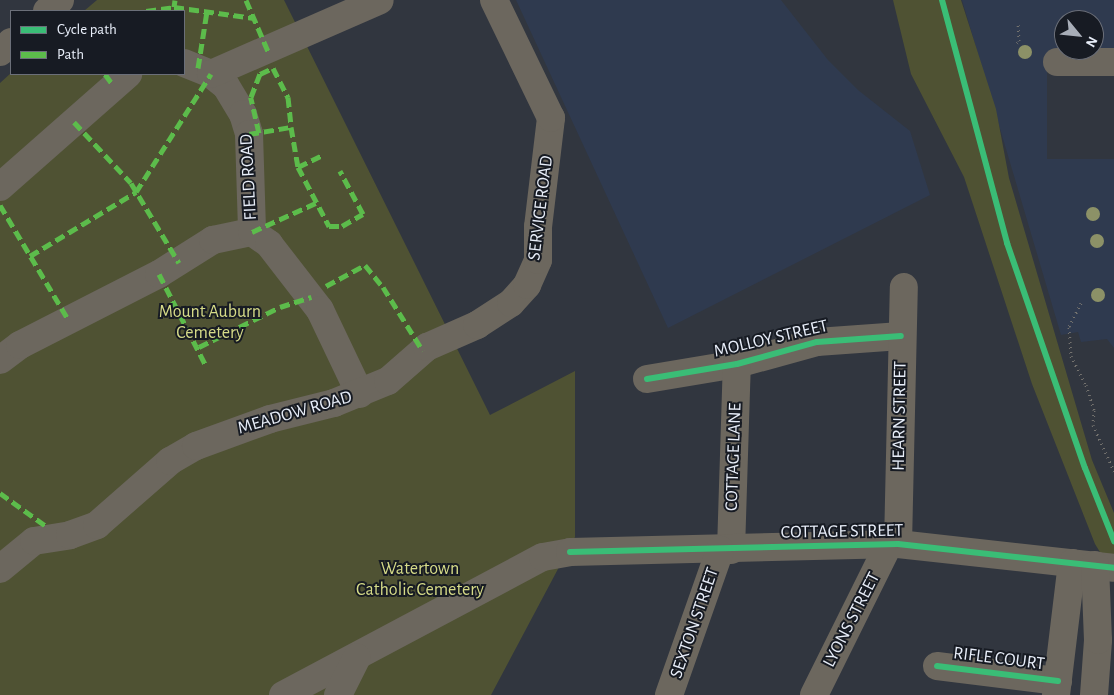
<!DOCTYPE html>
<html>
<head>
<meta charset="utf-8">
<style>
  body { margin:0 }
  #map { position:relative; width:1114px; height:695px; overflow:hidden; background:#31363f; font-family:"Alegreya Sans",sans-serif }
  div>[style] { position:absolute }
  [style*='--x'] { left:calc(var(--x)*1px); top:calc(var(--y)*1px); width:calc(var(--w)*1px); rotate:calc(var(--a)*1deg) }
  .built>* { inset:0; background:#2f3a4f }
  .green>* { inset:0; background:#4f5233 }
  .path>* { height:3px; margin-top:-1.5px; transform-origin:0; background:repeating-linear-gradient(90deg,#74726e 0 1px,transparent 0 5px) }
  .minor>* { height:28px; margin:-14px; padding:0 14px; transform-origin:14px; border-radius:14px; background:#6c675e }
  .quiet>* { height:5px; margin-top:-2.5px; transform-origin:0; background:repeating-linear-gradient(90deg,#5cbc4b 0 10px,transparent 0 15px) }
  .cycleway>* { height:6px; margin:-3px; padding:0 3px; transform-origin:3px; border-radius:3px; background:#3abd76 }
  .trees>* { width:14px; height:14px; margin:-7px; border-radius:50%; background:#8c9167 }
  span { translate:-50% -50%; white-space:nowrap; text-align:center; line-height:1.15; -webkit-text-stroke:4px #171b23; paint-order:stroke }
  .street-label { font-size:18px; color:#e8eef9 }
  .park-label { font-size:18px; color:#d6db88 }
  .legend { position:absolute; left:10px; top:10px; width:175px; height:65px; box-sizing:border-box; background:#171b23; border:1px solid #6b6f79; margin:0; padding:6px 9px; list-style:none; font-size:15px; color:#e8eef9 }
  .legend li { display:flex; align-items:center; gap:10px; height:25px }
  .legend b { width:25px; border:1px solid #6b6f79 }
  .north { position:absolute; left:1054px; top:10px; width:50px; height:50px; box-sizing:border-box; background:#171b23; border:1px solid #6b6f79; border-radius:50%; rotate:118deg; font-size:14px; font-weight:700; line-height:20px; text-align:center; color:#e8eef9 }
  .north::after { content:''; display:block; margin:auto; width:18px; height:22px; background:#a8aeb8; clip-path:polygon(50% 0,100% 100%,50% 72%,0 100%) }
</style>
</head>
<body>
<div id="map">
  <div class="built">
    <i style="clip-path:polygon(516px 0,781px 0,828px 60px,858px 90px,910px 131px,930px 195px,668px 328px)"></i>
    <i style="clip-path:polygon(evenodd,962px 0,1114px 0,1114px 54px,1047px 54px,1047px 159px,1114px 159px,1114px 348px,1107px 339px,1081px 342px,1078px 332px,1061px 335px,962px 0,1064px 20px,1094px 20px,1094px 50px,1064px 50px,1064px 20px)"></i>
  </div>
  <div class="green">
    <i style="clip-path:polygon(97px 0,284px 0,490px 415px,575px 371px,575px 537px,491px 695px,0 695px,0 83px,11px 73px,184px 74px,184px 11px,84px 11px)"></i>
    <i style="clip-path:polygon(893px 0,961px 0,996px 109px,1009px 178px,1092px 460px,1114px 513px,1114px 575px,1095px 544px,1032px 384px,964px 177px,911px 74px)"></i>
  </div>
  <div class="path">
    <i style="--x:1017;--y:43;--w:3;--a:-45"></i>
    <i style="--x:1019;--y:41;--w:19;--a:-93"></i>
    <i style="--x:1081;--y:303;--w:27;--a:117"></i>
    <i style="--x:1069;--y:327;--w:29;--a:86"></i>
    <i style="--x:1071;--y:356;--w:33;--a:63"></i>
    <i style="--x:1086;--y:385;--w:26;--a:72"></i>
    <i style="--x:1094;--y:410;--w:15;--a:94"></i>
    <i style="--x:1093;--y:425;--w:51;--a:65.5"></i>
  </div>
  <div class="minor">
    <i style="--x:47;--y:11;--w:17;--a:-40"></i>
    <i style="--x:0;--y:52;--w:15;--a:-42"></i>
    <i style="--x:1057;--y:62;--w:57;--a:0"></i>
    <i style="--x:184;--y:63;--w:29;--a:22"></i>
    <i style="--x:211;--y:74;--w:19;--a:39"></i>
    <i style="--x:226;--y:86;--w:33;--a:59"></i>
    <i style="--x:243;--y:114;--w:21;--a:73"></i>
    <i style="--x:249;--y:134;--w:98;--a:88.2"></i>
    <i style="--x:211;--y:74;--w:184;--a:-23.6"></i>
    <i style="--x:0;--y:187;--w:171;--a:-41.4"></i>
    <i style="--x:0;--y:360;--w:25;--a:-37"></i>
    <i style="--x:20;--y:345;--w:156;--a:-27.1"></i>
    <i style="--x:159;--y:274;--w:64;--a:-32.2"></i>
    <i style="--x:213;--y:240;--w:40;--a:-12"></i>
    <i style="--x:252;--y:232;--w:21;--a:35"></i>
    <i style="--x:269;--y:244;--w:83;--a:52.3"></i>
    <i style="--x:320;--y:310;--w:93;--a:64.5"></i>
    <i style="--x:647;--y:379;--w:91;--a:-9.5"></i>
    <i style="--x:737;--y:364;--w:83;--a:-15.4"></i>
    <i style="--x:817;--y:342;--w:84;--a:-4.1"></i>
    <i style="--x:898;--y:544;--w:257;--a:-88.7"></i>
    <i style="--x:731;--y:550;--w:186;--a:-88.2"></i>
    <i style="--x:0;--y:569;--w:44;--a:-39.5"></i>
    <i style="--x:34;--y:541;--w:36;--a:-9"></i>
    <i style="--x:70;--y:535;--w:29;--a:-20"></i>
    <i style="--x:97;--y:525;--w:97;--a:-41.2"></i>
    <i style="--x:170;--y:461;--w:30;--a:-30"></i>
    <i style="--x:196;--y:446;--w:79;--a:-20"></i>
    <i style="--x:270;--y:419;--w:66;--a:-14"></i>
    <i style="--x:334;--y:403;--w:58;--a:-22.2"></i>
    <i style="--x:388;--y:381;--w:52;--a:-41.1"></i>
    <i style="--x:427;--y:347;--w:55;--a:-23.7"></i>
    <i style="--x:477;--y:325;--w:40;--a:-32.9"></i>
    <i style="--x:511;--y:303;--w:24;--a:-48"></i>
    <i style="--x:527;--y:285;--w:27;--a:-66"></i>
    <i style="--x:538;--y:260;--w:33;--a:-90"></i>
    <i style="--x:538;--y:227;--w:110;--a:-83.2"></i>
    <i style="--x:551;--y:118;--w:131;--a:-115.8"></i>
    <i style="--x:937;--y:666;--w:122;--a:7.1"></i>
    <i style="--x:283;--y:695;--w:294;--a:-28"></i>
    <i style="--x:543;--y:557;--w:27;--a:-10"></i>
    <i style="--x:570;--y:552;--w:328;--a:-1.4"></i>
    <i style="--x:898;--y:544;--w:217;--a:6.3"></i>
    <i style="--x:338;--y:695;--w:42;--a:-63.4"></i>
    <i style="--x:669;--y:695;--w:154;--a:-70.6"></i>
    <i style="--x:814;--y:695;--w:169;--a:-63.6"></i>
    <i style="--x:1056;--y:695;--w:133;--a:-83.1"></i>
    <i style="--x:1094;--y:695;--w:55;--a:-85.8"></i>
    <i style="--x:1098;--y:640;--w:75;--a:-92.3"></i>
  </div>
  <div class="quiet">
    <i style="--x:246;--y:0;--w:56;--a:66.7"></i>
    <i style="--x:174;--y:7;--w:81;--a:7.8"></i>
    <i style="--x:146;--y:11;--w:28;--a:-8"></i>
    <i style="--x:174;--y:7;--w:7;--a:-82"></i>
    <i style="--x:198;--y:68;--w:58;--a:-81"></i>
    <i style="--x:105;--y:74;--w:14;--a:54"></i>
    <i style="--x:74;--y:122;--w:83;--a:46.9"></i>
    <i style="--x:131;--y:183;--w:93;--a:59"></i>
    <i style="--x:259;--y:133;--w:37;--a:-103"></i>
    <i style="--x:251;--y:97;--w:25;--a:-69"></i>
    <i style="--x:260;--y:74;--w:14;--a:-25"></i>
    <i style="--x:273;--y:68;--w:33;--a:63"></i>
    <i style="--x:288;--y:97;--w:30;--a:84"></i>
    <i style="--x:249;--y:134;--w:43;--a:-9.5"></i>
    <i style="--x:291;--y:127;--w:41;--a:80.1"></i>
    <i style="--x:298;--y:167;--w:28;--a:-26"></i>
    <i style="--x:298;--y:167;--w:67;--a:62.3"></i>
    <i style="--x:329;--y:226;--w:13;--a:0"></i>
    <i style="--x:342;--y:226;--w:24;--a:-30"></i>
    <i style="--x:363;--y:214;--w:49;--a:-118.1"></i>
    <i style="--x:0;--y:205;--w:133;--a:59.2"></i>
    <i style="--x:252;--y:232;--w:70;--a:-24.4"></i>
    <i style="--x:30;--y:256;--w:124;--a:-31.1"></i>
    <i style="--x:136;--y:192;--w:140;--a:-57.6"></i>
    <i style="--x:159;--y:274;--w:101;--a:62.9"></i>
    <i style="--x:326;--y:286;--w:44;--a:-28.3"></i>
    <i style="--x:365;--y:265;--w:28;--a:51"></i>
    <i style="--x:383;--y:287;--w:75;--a:58"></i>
    <i style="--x:199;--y:347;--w:90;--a:-26.3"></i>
    <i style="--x:280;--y:307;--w:33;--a:-18"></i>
    <i style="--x:0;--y:493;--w:57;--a:35.7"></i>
  </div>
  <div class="cycleway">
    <i style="--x:942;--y:0;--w:252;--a:75"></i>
    <i style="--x:1007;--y:243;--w:238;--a:70.9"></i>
    <i style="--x:1085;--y:468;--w:79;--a:68.3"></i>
    <i style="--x:647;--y:379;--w:91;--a:-9.5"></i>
    <i style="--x:737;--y:364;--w:83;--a:-15.4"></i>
    <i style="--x:817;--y:342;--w:84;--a:-4.1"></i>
    <i style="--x:570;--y:552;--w:328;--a:-1.4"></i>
    <i style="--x:898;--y:544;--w:217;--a:6.3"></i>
    <i style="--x:937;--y:666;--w:122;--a:7.1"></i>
  </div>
  <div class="trees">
    <i style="left:1025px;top:52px"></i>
    <i style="left:1093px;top:214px"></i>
    <i style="left:1097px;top:241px"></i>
    <i style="left:1098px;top:295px"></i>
  </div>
  <div class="street-label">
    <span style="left:249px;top:177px;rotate:-93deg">FIELD ROAD</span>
    <span style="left:541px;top:208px;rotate:-83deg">SERVICE ROAD</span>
    <span style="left:771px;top:339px;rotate:-13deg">MOLLOY STREET</span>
    <span style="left:295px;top:413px;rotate:-16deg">MEADOW ROAD</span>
    <span style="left:900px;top:416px;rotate:-89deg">HEARN STREET</span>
    <span style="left:734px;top:457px;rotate:-88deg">COTTAGE LANE</span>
    <span style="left:842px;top:532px;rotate:-1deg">COTTAGE STREET</span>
    <span style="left:852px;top:620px;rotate:-63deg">LYONS STREET</span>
    <span style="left:695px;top:623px;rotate:-71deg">SEXTON STREET</span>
    <span style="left:999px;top:659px;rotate:7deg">RIFLE COURT</span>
  </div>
  <div class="park-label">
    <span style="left:210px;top:323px">Mount Auburn<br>Cemetery</span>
    <span style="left:420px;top:580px">Watertown<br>Catholic Cemetery</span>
  </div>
  <ul class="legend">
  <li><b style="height:6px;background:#3abd76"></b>Cycle path</li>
  <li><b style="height:6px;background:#5cbc4b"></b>Path</li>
  </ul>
  <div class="north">N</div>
</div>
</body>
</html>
